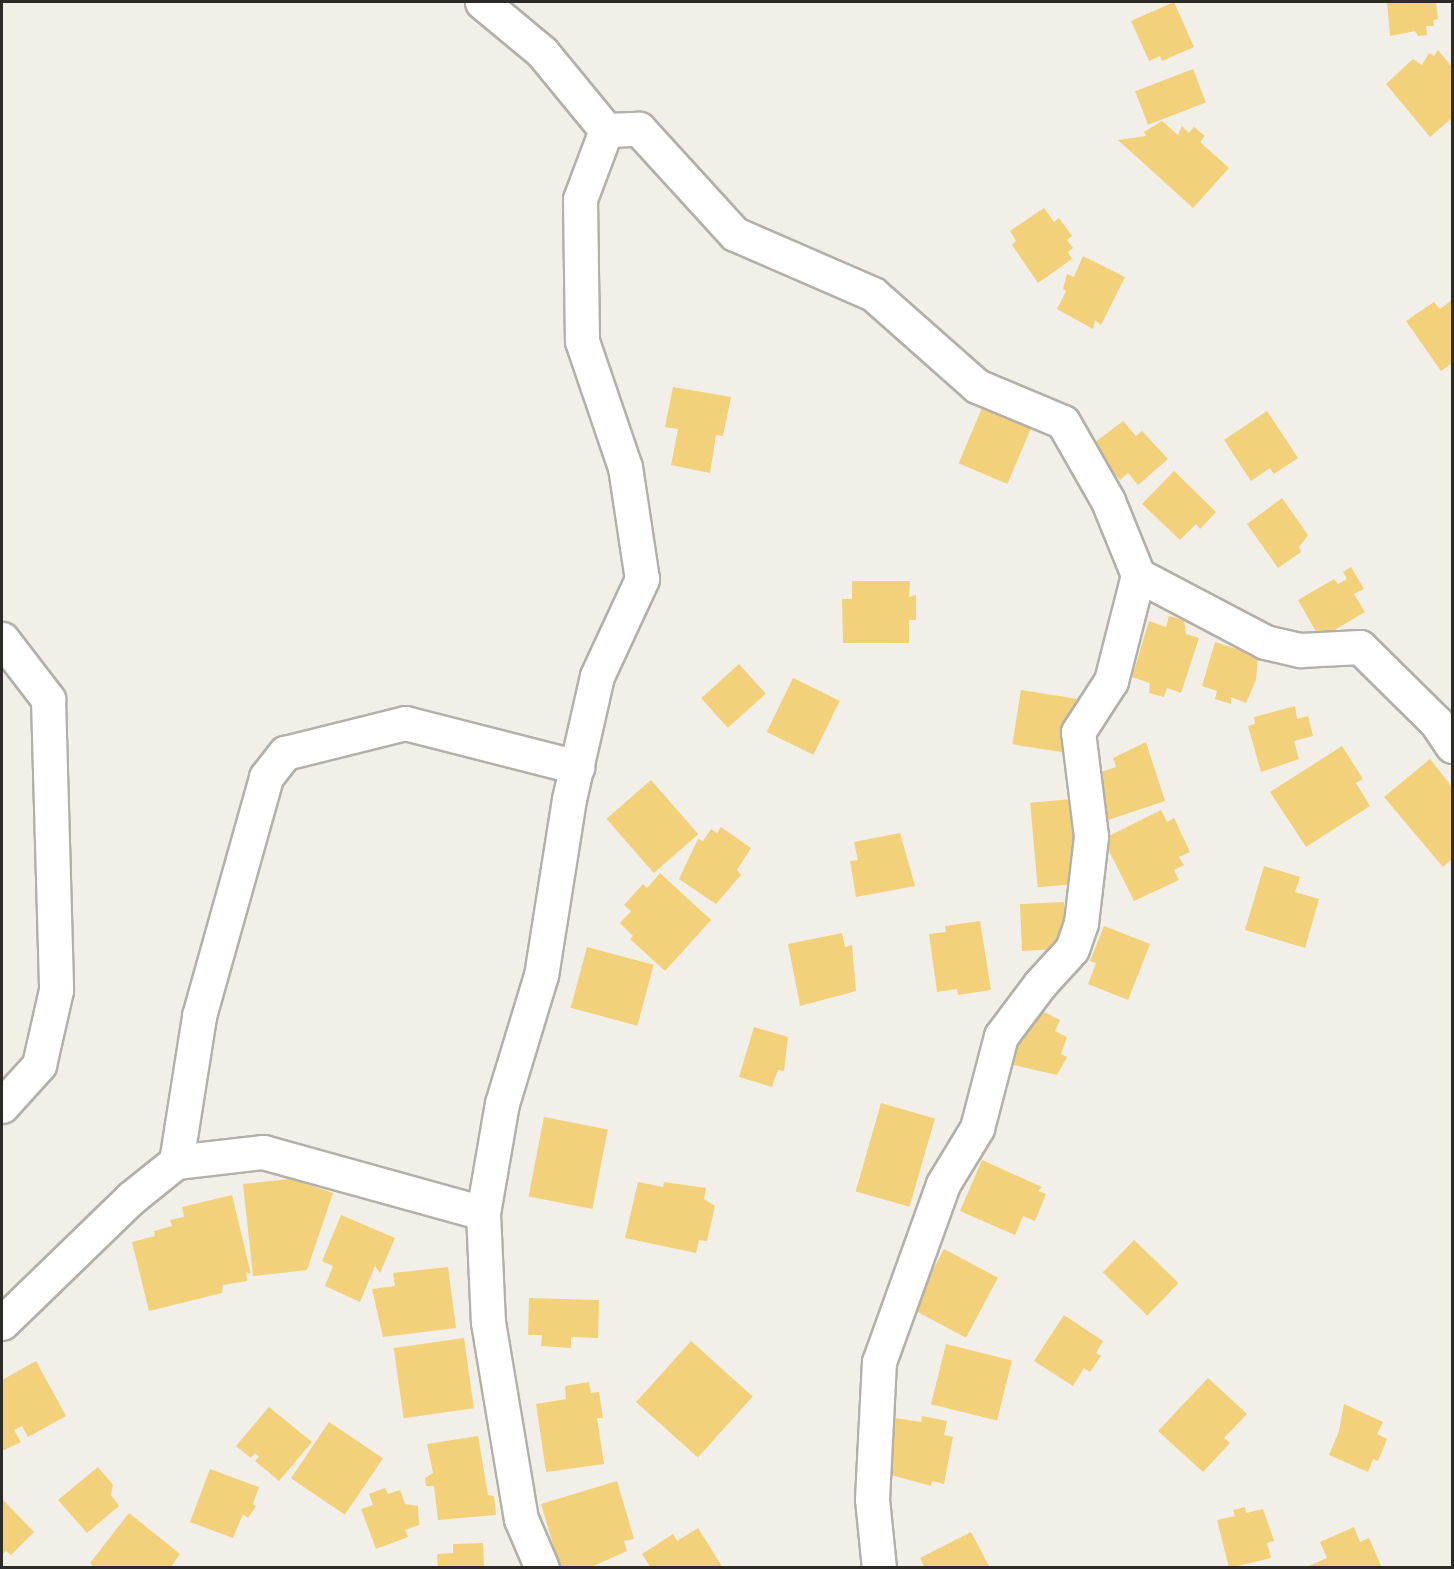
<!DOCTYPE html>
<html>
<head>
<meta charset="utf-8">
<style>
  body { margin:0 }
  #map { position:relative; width:1454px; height:1569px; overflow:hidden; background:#f2efe8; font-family:Quicksand,sans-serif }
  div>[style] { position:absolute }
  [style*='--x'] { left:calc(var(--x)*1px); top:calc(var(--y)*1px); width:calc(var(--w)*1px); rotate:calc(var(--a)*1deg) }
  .building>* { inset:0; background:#f3d17a; transform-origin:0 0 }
  .roads { filter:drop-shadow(2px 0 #b3b0aa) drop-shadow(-2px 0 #b3b0aa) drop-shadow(0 2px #b3b0aa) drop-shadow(0 -2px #b3b0aa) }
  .minor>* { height:33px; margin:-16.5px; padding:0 16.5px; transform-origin:16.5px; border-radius:16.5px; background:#fff }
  span { translate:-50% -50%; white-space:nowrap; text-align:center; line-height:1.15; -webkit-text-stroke:4.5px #f2efe8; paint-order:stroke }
  .frame { position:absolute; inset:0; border:3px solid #2c2b28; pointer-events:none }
</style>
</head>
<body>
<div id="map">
  <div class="building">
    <i style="clip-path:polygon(1174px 2px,1194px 47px,1162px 61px,1160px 56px,1149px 61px,1131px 21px)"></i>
    <i style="clip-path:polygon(1387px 2px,1436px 2px,1438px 19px,1433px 20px,1434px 26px,1426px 26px,1427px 35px,1418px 36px,1415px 31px,1390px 36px)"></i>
    <i style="clip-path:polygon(1438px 50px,1452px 67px,1452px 118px,1430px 137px,1386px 84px,1413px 59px,1422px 65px,1429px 53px,1434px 56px)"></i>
    <i style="left:1193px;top:69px;width:36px;height:62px;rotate:69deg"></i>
    <i style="clip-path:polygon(1162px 121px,1178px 135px,1182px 126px,1189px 133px,1194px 127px,1205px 136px,1200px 142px,1229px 168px,1193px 208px,1118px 140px,1146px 136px,1144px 132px)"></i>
    <i style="clip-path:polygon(1044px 208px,1054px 222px,1059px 218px,1072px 236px,1067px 240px,1073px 248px,1068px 252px,1072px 259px,1038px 283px,1012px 245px,1016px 241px,1010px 231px)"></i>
    <i style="clip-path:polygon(1083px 256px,1125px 277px,1101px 325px,1095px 320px,1093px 329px,1057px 309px,1066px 291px,1063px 289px,1067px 274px,1074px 277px)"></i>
    <i style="clip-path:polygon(1452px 300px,1452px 363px,1441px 371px,1406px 321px,1434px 302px,1440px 309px)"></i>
    <i style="clip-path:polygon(673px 387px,731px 397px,723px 436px,716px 435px,710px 473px,671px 465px,678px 429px,665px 427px)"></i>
    <i style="left:982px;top:408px;width:53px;height:60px;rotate:23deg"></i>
    <i style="clip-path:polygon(1267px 411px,1298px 458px,1274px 474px,1270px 468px,1251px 481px,1224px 440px)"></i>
    <i style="clip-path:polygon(1123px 421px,1136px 436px,1142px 431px,1168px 459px,1138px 485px,1128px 473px,1120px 480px,1090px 446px)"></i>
    <i style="clip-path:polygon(1174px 471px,1216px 512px,1200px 529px,1196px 524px,1180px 540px,1142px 504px)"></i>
    <i style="clip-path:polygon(1282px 498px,1308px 535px,1299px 547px,1301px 552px,1278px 568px,1247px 524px)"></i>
    <i style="clip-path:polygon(1351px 567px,1364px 589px,1354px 594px,1365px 612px,1336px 629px,1339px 635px,1323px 644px,1298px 600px,1334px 579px,1338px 584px,1347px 579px,1343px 572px)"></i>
    <i style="clip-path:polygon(852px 581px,910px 581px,909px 597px,916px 595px,916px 620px,909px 620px,909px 643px,843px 643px,842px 599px,852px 599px)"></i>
    <i style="clip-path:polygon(1169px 616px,1184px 620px,1186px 634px,1199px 638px,1181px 693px,1167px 688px,1164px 697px,1149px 693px,1150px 683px,1132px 677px,1149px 621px,1166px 627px)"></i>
    <i style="clip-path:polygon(1215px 642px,1258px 656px,1256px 680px,1246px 703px,1231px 697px,1231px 704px,1215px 699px,1217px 691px,1202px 686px)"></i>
    <i style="left:739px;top:664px;width:40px;height:51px;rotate:48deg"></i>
    <i style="left:793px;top:678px;width:52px;height:60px;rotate:26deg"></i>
    <i style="left:1021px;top:690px;width:56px;height:55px;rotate:9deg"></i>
    <i style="clip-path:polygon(1295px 706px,1297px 719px,1308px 716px,1313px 736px,1294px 741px,1299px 759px,1261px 772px,1248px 726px,1255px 724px,1254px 717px)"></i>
    <i style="clip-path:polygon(1146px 742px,1165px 801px,1105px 821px,1090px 776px,1116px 767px,1113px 758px)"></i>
    <i style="clip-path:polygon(1342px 746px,1363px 779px,1356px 783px,1370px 806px,1306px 847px,1270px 792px)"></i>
    <i style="clip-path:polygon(1430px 759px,1452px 787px,1452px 859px,1443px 867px,1384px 797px)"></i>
    <i style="left:651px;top:780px;width:72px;height:59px;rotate:49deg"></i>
    <i style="left:1072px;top:799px;width:85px;height:42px;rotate:85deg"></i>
    <i style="clip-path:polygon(1161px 810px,1167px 822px,1174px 818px,1190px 852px,1179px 857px,1184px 865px,1174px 870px,1179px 880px,1134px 901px,1103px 839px)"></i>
    <i style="clip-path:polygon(721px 827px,751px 848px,737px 870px,741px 875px,716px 904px,679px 879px,698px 839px,703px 841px,711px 829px,717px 833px)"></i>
    <i style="clip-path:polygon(900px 833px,915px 886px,856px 897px,850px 861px,858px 860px,854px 842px)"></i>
    <i style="clip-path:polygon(1264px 866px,1300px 877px,1295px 892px,1319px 899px,1305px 948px,1245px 930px)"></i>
    <i style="clip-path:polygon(660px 873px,711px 920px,665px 971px,630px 939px,633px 936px,620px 923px,631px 911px,624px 905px,643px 884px,647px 888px)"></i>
    <i style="clip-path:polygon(1064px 902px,1065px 938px,1058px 949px,1022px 951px,1020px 904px)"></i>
    <i style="clip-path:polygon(980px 921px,991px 990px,958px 995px,957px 989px,937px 992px,929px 934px,946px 932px,945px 926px)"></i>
    <i style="clip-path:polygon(1104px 926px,1150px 944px,1128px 1000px,1088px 984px,1096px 963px,1090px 961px)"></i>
    <i style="clip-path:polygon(842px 933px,845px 947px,852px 945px,856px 991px,800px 1006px,788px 944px)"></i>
    <i style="left:587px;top:947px;width:69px;height:63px;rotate:15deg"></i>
    <i style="clip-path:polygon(1030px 1005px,1060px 1020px,1055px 1031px,1067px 1037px,1061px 1054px,1067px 1057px,1057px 1075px,1014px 1065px,1013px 1039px)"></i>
    <i style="clip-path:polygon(754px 1027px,788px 1037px,784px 1071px,778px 1070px,772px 1087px,739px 1077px)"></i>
    <i style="left:881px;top:1103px;width:56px;height:92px;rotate:16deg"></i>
    <i style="left:544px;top:1117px;width:65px;height:81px;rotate:11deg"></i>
    <i style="clip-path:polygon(982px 1160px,1042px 1187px,1038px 1191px,1046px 1194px,1035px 1221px,1023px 1216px,1015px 1235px,960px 1211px)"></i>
    <i style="clip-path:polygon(291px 1179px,333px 1193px,307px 1270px,253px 1276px,243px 1184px)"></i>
    <i style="clip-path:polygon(638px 1182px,663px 1187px,664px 1182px,706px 1188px,704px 1199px,715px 1206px,707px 1241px,699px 1240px,696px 1253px,625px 1238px)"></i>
    <i style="clip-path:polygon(232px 1195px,251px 1274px,246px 1272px,247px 1281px,223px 1285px,222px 1293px,149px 1311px,132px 1242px,155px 1236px,154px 1231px,172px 1226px,170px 1220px,184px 1217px,182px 1207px)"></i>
    <i style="clip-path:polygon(341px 1215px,395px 1238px,380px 1273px,375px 1266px,360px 1302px,325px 1286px,333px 1266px,322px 1261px)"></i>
    <i style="left:1134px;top:1240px;width:62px;height:45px;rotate:44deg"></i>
    <i style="left:944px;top:1249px;width:61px;height:68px;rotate:28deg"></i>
    <i style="clip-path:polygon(448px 1267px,456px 1328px,383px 1337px,372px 1289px,395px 1286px,393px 1273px)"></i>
    <i style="clip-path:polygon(529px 1298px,599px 1300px,598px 1338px,571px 1337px,571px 1348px,541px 1346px,542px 1335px,528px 1335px)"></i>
    <i style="clip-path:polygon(1064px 1315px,1103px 1341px,1096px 1353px,1101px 1356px,1090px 1372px,1084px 1368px,1073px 1386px,1034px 1361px)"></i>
    <i style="left:464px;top:1338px;width:71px;height:71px;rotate:82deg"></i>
    <i style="left:691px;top:1341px;width:83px;height:82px;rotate:42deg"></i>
    <i style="left:946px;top:1344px;width:68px;height:62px;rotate:14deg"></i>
    <i style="clip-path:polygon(36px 1361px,66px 1416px,28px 1437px,22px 1426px,14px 1430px,21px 1442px,2px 1451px,2px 1380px)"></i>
    <i style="clip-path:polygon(1208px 1378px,1247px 1414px,1224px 1438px,1230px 1443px,1203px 1472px,1158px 1431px)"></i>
    <i style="clip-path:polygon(589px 1382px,591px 1393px,599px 1392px,603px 1418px,597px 1418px,604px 1464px,546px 1472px,536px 1404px,566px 1399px,565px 1386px)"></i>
    <i style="clip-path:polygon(1344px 1404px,1383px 1422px,1377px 1434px,1387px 1439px,1378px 1461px,1373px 1459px,1368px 1472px,1329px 1455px,1339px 1431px)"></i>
    <i style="clip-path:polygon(269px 1407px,312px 1442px,279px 1481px,255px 1461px,259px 1457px,255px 1453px,251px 1458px,236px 1446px)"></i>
    <i style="clip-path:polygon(922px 1416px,947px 1421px,944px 1435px,953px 1437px,944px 1484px,932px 1481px,931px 1486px,884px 1473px,895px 1418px,921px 1422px)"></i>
    <i style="left:329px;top:1422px;width:65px;height:68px;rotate:34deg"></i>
    <i style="clip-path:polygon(478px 1436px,488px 1495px,494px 1496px,496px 1515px,438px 1520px,434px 1486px,426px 1486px,425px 1478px,433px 1473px,427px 1444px)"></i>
    <i style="clip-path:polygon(98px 1467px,113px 1485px,111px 1495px,119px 1506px,87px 1533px,58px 1500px)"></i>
    <i style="clip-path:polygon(210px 1469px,259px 1487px,253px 1504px,256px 1506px,248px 1518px,243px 1514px,233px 1538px,190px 1522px)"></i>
    <i style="clip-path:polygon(617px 1481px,634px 1539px,624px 1541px,627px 1551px,589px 1568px,560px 1568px,541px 1504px)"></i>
    <i style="clip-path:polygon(385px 1488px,388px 1494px,400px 1490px,405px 1504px,418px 1506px,419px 1525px,405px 1530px,408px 1537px,376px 1549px,361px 1509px,373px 1505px,369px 1494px)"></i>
    <i style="clip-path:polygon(2px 1499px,34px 1532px,11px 1555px,6px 1551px,2px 1555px)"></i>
    <i style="clip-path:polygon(1245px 1507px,1246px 1513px,1263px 1509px,1274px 1541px,1267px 1543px,1271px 1558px,1229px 1568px,1217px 1520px,1235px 1516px,1233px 1510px)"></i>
    <i style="clip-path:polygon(129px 1513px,180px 1554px,170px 1568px,95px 1568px,90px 1563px)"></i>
    <i style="clip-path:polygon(1354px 1527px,1360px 1542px,1369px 1538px,1382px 1568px,1304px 1568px,1327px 1558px,1320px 1542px)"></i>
    <i style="clip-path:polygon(698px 1528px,723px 1568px,651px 1568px,642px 1554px,673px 1534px,677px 1541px)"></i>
    <i style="clip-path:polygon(971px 1532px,990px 1568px,925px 1568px,920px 1558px)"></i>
    <i style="clip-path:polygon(483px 1543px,484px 1568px,438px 1568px,437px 1554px,453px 1553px,453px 1544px)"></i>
  </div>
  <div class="roads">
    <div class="minor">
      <i style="--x:482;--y:2;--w:78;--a:39.8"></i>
      <i style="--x:542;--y:52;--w:101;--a:50.6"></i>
      <i style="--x:606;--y:130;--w:74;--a:110.6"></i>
      <i style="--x:580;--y:199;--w:142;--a:89.2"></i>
      <i style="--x:582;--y:341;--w:133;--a:71.2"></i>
      <i style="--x:625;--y:467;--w:113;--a:81.4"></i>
      <i style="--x:642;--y:579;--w:107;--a:114.9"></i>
      <i style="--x:597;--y:676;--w:126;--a:102.8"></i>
      <i style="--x:569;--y:799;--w:178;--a:99"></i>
      <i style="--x:541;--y:975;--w:134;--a:106.9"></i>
      <i style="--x:502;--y:1103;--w:112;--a:99.8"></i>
      <i style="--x:483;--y:1213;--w:109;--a:87.4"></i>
      <i style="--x:488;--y:1322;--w:200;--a:80.5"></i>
      <i style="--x:521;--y:1519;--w:53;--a:66.8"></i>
      <i style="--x:606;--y:130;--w:33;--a:-2"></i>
      <i style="--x:639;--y:129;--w:142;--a:47.6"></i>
      <i style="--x:735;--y:234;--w:150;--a:23.5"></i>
      <i style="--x:873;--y:294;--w:139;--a:41.5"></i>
      <i style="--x:977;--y:386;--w:93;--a:22.7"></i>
      <i style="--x:1063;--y:422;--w:91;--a:60.3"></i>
      <i style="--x:1108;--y:501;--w:80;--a:67.9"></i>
      <i style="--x:1138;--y:575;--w:144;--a:27.8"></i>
      <i style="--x:1265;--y:642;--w:37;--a:13"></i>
      <i style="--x:1301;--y:650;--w:59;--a:-2.9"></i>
      <i style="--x:1360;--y:647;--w:107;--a:44.6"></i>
      <i style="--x:1436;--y:722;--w:29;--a:56"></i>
      <i style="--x:2;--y:639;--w:76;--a:52.5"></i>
      <i style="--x:48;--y:699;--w:291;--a:88.4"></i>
      <i style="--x:56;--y:990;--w:77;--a:102.8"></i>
      <i style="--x:39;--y:1065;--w:55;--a:132.1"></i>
      <i style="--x:176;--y:1162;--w:148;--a:-81"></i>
      <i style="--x:199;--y:1016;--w:248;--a:-74.3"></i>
      <i style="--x:266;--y:777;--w:31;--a:-52"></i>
      <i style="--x:285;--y:753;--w:124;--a:-14"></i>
      <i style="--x:405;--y:723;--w:178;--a:14.3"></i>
      <i style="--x:2;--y:1323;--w:180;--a:-44.1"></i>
      <i style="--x:131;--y:1198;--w:58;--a:-38.7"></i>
      <i style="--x:176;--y:1162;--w:88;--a:-6.6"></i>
      <i style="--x:263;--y:1152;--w:228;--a:15.5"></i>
      <i style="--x:879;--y:1568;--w:69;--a:-95.8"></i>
      <i style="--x:872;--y:1499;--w:137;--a:-87.1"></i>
      <i style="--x:879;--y:1362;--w:189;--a:-70.2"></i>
      <i style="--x:943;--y:1184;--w:66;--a:-58.7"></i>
      <i style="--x:977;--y:1128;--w:95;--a:-75.4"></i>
      <i style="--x:1001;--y:1036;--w:65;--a:-53.1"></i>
      <i style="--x:1040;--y:984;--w:47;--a:-47.6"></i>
      <i style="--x:1072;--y:949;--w:28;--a:-71"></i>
      <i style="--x:1081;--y:923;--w:88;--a:-83.4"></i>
      <i style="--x:1091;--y:836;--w:105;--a:-97.1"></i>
      <i style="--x:1078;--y:732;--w:61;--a:-57.1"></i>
      <i style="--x:1111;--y:681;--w:109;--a:-75.7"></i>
    </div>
  </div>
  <div class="frame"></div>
</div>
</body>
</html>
